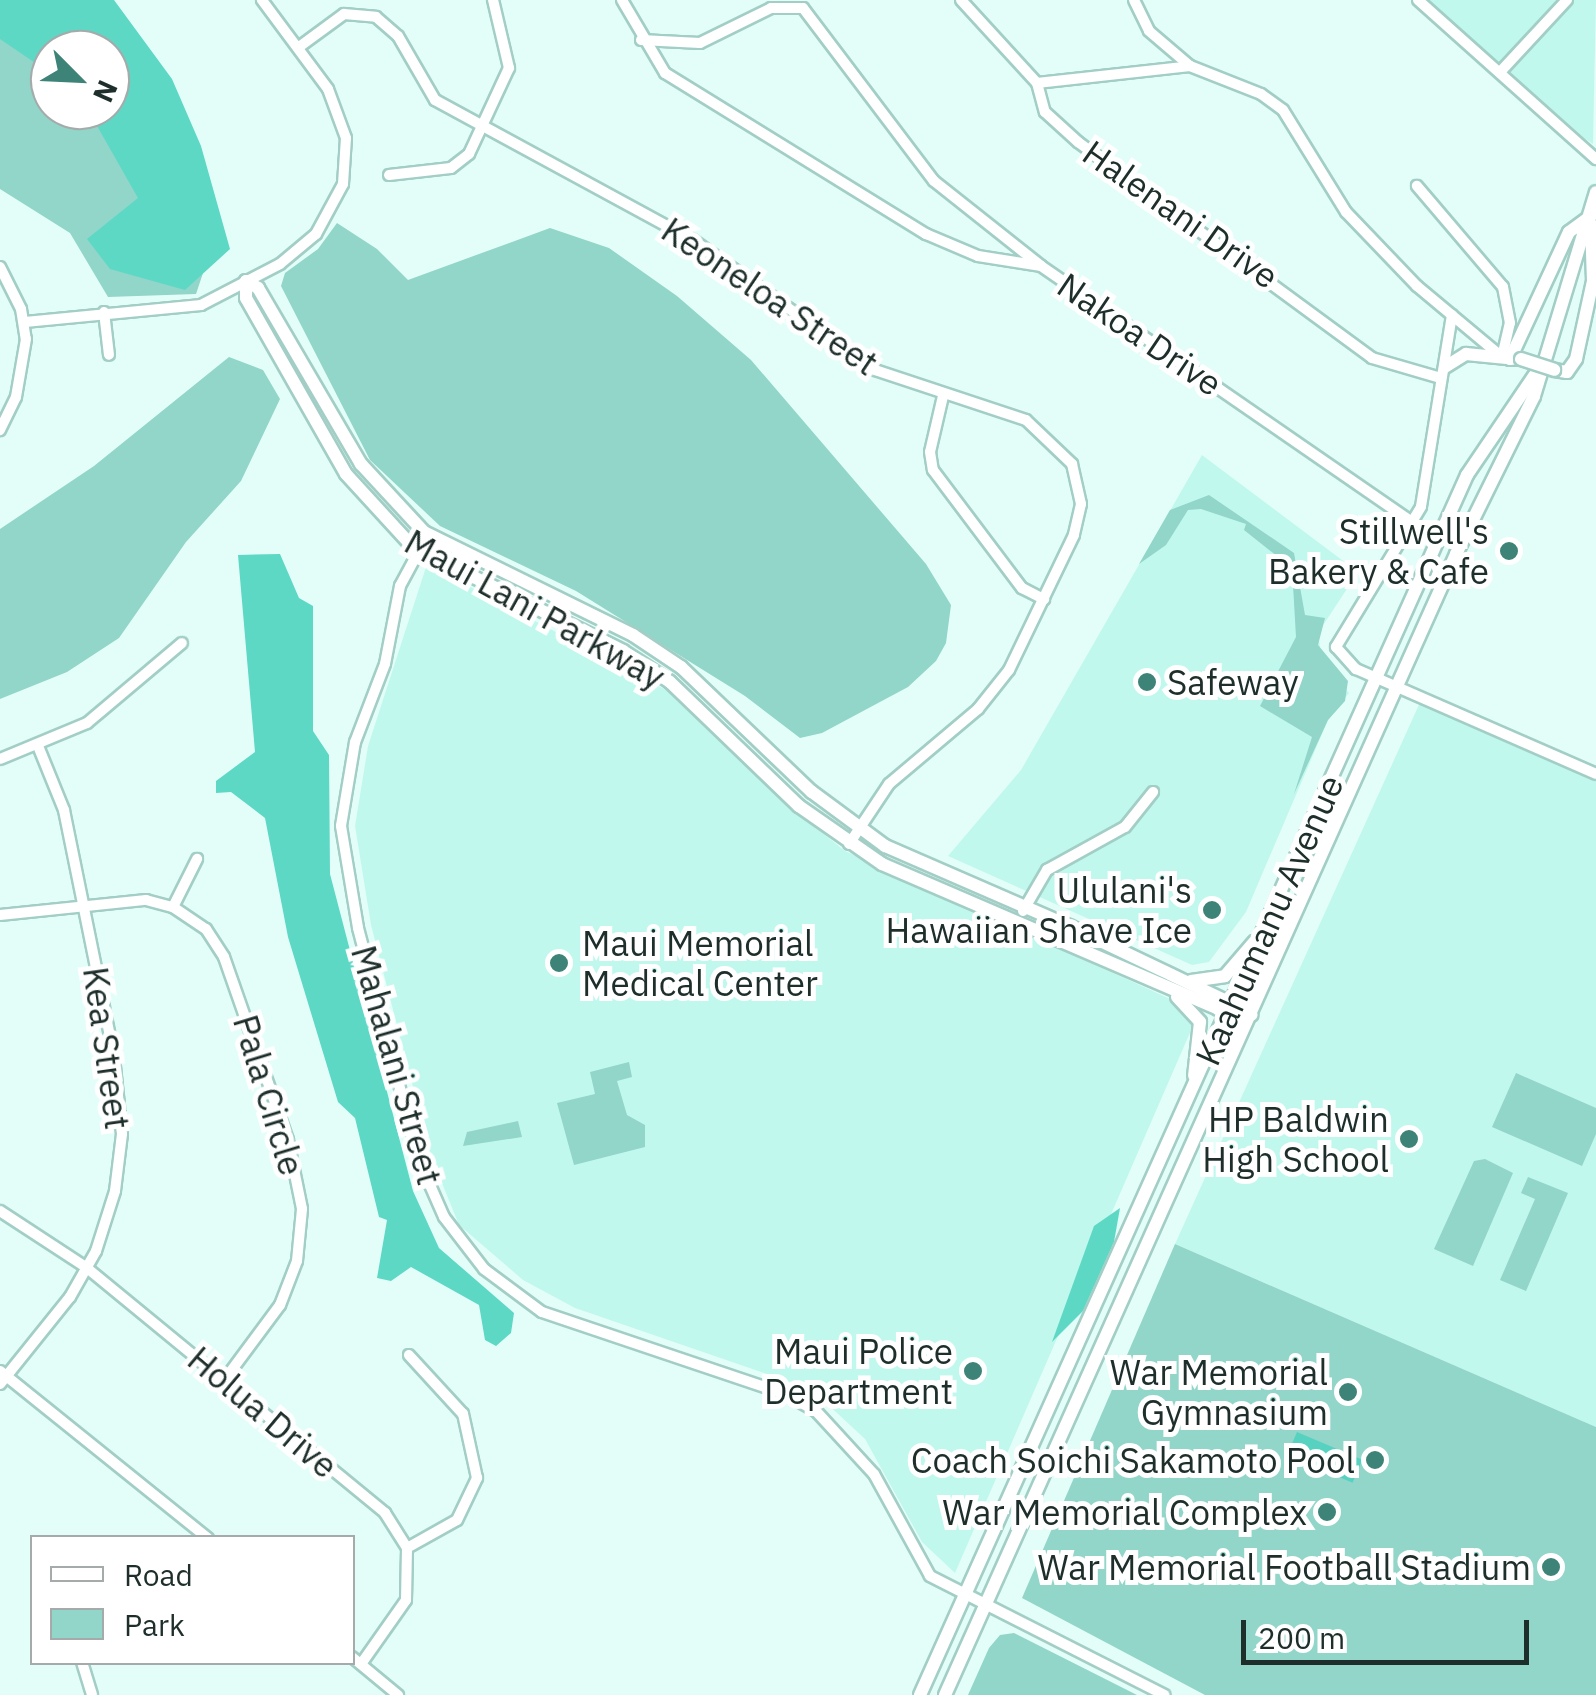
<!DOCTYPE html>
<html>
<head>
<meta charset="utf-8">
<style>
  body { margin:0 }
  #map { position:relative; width:1596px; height:1695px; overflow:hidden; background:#e3fef9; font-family:"IBM Plex Sans",sans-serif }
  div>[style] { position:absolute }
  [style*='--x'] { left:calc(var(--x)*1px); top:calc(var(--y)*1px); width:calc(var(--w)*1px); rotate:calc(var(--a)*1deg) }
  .built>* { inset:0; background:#c1f8ee }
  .green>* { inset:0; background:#92d5c9 }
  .forest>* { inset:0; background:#5dd8c5 }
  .water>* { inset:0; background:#57d2c0; transform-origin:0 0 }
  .roads { filter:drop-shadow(2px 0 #a2cec6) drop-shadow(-2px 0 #a2cec6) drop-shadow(0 2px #a2cec6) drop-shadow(0 -2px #a2cec6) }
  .minor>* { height:10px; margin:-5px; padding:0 5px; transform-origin:5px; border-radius:5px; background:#fff }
  .major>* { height:12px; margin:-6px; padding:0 6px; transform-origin:6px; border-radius:6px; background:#fff }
  .bridges { filter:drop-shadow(2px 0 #a2cec6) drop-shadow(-2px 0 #a2cec6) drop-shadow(0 2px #a2cec6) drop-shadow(0 -2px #a2cec6) }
  .major-bridge>* { height:12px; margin:-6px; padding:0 6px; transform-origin:6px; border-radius:6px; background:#fff }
  .dots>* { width:28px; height:28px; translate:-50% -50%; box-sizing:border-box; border:5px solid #fff; border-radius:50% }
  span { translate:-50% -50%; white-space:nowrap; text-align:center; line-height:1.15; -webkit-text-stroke:10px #fff; paint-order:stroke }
  .street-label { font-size:35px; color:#1d2e2b }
  .poi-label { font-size:35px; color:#1d2e2b }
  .right { translate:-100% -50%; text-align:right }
  .left { translate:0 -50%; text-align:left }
  .legend { position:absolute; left:30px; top:1535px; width:325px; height:130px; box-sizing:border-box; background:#fff; border:2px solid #a5abaa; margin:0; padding:12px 18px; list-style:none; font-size:30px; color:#1d2e2b }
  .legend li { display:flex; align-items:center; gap:20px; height:50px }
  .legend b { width:50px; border:2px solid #a5abaa }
  .north { position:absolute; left:30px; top:30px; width:100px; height:100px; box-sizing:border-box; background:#fff; border:2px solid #a5abaa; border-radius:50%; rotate:114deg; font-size:28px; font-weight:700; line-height:40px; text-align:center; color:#1d2e2b }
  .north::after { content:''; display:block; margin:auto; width:35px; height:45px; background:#3e8378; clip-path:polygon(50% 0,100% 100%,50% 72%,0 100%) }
  .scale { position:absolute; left:1241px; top:1620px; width:288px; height:45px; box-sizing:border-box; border:5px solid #1d2e2b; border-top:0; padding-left:12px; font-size:30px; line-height:35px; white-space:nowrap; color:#1d2e2b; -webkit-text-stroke:8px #fff; paint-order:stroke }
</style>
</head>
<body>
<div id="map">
  <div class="built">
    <i style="clip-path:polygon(1427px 0,1596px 0,1593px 144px,1584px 138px)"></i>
    <i style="clip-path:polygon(1202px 455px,1358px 572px,1318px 633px,1323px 667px,1349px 693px,1328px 720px,1246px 912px,1209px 962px,1192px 965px,948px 856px,1021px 770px)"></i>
    <i style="clip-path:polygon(427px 564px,685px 700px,786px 804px,845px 851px,1199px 1012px,955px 1573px,922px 1542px,865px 1439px,823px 1400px,790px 1382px,575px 1308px,523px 1280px,459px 1225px,431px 1156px,371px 925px,355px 826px,368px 746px)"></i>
    <i style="clip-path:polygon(1422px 698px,1596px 774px,1596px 1427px,1175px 1244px)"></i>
  </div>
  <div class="green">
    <i style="clip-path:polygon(0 24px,50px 50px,50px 110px,110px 110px,203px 273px,196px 294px,108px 297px,70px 233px,0 189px)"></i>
    <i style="clip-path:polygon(337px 223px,377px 249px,408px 280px,550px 228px,609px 248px,677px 296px,751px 360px,926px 564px,951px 605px,946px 643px,936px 661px,908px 687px,822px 733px,800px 738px,745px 696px,576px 591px,440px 526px,370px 460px,281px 286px,285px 273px,318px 249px)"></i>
    <i style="clip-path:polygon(229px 357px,263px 370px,280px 399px,241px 481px,186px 542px,119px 638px,67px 672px,0 699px,0 529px,94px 466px)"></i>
    <i style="clip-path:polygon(1209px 495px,1294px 553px,1305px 615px,1325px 618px,1318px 645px,1348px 681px,1345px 701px,1328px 720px,1294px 794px,1312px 737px,1260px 706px,1296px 637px,1292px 568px,1244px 530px,1246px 524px,1201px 509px,1188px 510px,1166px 545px,1139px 564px,1170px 510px)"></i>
    <i style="clip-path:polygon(629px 1062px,632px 1077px,617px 1081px,627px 1115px,645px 1125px,645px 1147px,574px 1165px,557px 1103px,595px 1094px,590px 1072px)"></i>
    <i style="clip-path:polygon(1516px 1073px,1596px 1108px,1596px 1134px,1582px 1166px,1492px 1127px)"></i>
    <i style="clip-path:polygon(518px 1121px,522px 1137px,463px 1146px,467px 1132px)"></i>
    <i style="clip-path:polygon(1485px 1159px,1513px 1173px,1473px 1266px,1434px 1249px,1474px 1161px)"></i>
    <i style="clip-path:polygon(1528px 1177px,1568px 1193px,1526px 1291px,1500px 1280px,1535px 1199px,1521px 1193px)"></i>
    <i style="clip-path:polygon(1175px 1244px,1596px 1427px,1596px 1695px,1205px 1695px,1022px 1598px)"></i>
    <i style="clip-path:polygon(1014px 1633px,1137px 1695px,968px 1695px,989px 1648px,1000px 1635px)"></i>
  </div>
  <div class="forest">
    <i style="clip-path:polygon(0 0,114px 0,172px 79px,201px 146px,230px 249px,185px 290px,110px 269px,87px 239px,138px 198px,88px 110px,110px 110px,110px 50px,50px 50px,50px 73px,0 39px)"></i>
    <i style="clip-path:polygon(280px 554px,299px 598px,313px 606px,313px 731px,329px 755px,330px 874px,413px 1191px,439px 1248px,514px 1313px,511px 1333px,496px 1346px,485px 1340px,479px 1305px,411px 1267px,391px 1281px,377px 1278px,387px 1220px,379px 1217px,355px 1118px,338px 1102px,288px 937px,265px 818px,231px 792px,216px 793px,216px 781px,255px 752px,238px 555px)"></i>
    <i style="clip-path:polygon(1120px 1208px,1114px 1242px,1083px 1311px,1052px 1342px,1094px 1226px)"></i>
  </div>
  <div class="water">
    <i style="left:1297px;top:1432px;width:71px;height:25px;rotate:23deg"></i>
  </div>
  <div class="roads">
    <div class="minor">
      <i style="--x:622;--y:0;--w:85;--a:59.5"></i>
      <i style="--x:665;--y:73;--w:307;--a:31.7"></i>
      <i style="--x:926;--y:234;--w:56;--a:22.9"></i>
      <i style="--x:978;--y:256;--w:64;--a:9"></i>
      <i style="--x:1041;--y:266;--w:453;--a:34.6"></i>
      <i style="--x:961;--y:0;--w:113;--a:47.5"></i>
      <i style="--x:1037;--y:83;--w:30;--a:75"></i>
      <i style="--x:1045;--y:112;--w:45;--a:42.3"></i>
      <i style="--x:1078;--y:142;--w:365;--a:36.3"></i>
      <i style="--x:1372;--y:358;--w:72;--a:16.2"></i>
      <i style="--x:1134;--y:0;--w:34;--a:64"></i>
      <i style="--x:1149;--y:31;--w:54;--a:40.5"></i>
      <i style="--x:1190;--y:66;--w:76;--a:21.5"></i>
      <i style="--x:1261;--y:94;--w:27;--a:36"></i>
      <i style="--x:1283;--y:110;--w:120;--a:58.3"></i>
      <i style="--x:1346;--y:212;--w:103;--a:46.2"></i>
      <i style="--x:1417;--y:286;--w:111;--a:39.9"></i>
      <i style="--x:1502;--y:357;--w:35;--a:-77"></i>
      <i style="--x:1510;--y:323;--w:37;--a:-101"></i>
      <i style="--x:1503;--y:287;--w:133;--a:-130.4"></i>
      <i style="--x:1418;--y:0;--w:239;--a:41.8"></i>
      <i style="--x:641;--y:40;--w:59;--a:2.9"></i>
      <i style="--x:700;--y:43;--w:79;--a:-26.2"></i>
      <i style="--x:771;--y:8;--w:32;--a:0"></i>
      <i style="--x:803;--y:8;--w:217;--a:52.9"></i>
      <i style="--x:934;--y:181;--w:135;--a:38.4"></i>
      <i style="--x:299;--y:47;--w:56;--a:-36.3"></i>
      <i style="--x:344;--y:14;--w:32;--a:5"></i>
      <i style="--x:376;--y:17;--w:29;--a:41"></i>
      <i style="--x:398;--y:36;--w:74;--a:60"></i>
      <i style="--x:435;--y:100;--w:294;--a:28.5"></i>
      <i style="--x:693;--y:240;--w:224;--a:35.5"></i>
      <i style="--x:875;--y:370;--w:159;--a:18.3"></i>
      <i style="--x:1026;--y:420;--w:64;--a:43.7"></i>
      <i style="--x:1072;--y:464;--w:41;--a:77.3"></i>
      <i style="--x:1081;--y:504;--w:32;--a:103"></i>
      <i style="--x:1074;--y:535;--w:150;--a:115.7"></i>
      <i style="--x:1009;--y:670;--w:50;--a:128.5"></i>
      <i style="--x:978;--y:709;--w:116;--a:139.9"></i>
      <i style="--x:889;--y:784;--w:72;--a:123.7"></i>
      <i style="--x:1501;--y:71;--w:97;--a:-47.1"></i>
      <i style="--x:1037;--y:83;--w:154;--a:-6.3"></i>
      <i style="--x:389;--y:175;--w:62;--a:-6.4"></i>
      <i style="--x:451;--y:168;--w:23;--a:-38"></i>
      <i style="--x:469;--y:154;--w:95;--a:-65.1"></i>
      <i style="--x:509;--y:68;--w:70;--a:-103.2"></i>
      <i style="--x:0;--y:267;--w:47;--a:63.4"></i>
      <i style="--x:21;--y:309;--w:30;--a:81"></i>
      <i style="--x:26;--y:339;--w:59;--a:99.8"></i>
      <i style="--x:16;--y:397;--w:37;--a:116"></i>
      <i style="--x:104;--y:312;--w:43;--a:83.4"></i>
      <i style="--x:1452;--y:315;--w:194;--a:99.2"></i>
      <i style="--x:1421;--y:507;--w:164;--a:121.3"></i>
      <i style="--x:1336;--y:647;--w:30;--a:48"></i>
      <i style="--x:1356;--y:669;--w:262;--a:23.6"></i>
      <i style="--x:25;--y:322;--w:177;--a:-5.5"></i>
      <i style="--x:201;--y:305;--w:89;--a:-27.4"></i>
      <i style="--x:280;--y:264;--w:47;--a:-39.8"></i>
      <i style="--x:316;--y:234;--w:57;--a:-61.6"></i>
      <i style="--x:343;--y:184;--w:46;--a:-86.3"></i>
      <i style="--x:346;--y:138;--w:52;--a:-110.2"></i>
      <i style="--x:328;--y:89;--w:111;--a:-126.6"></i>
      <i style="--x:943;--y:396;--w:57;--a:103.1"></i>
      <i style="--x:930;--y:452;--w:18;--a:81"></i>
      <i style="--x:933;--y:470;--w:148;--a:53"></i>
      <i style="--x:1022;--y:588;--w:25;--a:27"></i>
      <i style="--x:428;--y:534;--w:59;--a:118.3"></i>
      <i style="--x:400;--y:586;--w:79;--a:100.9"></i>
      <i style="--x:385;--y:664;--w:84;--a:111"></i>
      <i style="--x:355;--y:742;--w:85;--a:99.5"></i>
      <i style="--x:341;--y:826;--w:103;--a:80.5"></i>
      <i style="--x:358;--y:928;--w:240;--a:75.3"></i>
      <i style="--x:419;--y:1160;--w:62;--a:66.3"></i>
      <i style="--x:444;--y:1217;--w:66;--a:52.4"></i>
      <i style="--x:484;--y:1269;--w:72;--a:36.6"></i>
      <i style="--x:542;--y:1312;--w:256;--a:18.6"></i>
      <i style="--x:785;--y:1394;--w:35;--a:29"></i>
      <i style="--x:816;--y:1411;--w:86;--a:47.4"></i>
      <i style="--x:874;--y:1474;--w:116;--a:61.2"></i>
      <i style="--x:930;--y:1576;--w:263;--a:26.9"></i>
      <i style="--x:0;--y:759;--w:94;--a:-22.5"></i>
      <i style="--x:87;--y:723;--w:124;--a:-40.1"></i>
      <i style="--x:173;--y:907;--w:54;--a:-63.4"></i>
      <i style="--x:1023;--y:911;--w:48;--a:-59.7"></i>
      <i style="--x:1047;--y:870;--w:89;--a:-28.9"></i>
      <i style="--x:1125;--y:827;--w:45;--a:-51.3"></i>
      <i style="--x:0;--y:915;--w:147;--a:-5.9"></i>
      <i style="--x:146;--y:900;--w:28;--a:15"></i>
      <i style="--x:173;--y:907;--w:40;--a:34"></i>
      <i style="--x:206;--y:929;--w:33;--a:57"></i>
      <i style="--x:224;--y:957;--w:194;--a:70.7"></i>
      <i style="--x:288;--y:1140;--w:70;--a:78.5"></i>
      <i style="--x:302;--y:1209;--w:52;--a:95.5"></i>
      <i style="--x:297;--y:1261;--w:47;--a:111.1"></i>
      <i style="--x:280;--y:1305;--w:92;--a:126.6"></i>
      <i style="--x:0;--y:1211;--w:104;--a:33.2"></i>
      <i style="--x:87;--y:1268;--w:386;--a:39.4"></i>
      <i style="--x:385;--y:1513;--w:41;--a:57.8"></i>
      <i style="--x:407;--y:1548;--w:52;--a:91.1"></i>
      <i style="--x:406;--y:1600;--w:78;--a:125.1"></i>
      <i style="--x:0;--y:1371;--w:267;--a:38.8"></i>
      <i style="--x:0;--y:1384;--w:112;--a:-51.2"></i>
      <i style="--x:70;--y:1297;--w:53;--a:-60.5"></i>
      <i style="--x:96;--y:1251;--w:63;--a:-72.4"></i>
      <i style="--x:115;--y:1191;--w:57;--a:-83"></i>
      <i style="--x:122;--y:1134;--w:78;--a:-95.9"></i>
      <i style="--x:114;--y:1056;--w:251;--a:-101.5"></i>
      <i style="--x:64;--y:810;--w:69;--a:-112.1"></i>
      <i style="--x:407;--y:1548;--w:57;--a:-29.2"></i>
      <i style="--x:457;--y:1520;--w:47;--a:-64.5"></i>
      <i style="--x:477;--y:1478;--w:66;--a:-102.3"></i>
      <i style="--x:463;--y:1414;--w:80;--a:-132.5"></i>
      <i style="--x:352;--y:1657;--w:60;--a:39.6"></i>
      <i style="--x:82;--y:1662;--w:34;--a:73"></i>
    </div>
    <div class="major">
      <i style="--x:246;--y:281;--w:17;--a:90"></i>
      <i style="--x:246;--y:298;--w:202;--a:60.4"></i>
      <i style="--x:346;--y:474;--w:99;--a:47.5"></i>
      <i style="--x:413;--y:547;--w:234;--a:26.3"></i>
      <i style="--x:623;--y:651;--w:56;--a:33.4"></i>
      <i style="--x:670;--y:682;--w:179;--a:43.9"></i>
      <i style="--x:799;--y:806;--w:101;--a:34.9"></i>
      <i style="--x:882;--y:864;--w:366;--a:23.3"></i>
      <i style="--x:1218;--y:1009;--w:34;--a:10"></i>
      <i style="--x:246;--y:281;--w:14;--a:30"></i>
      <i style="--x:258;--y:288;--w:204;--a:59.7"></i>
      <i style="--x:361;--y:464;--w:93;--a:47.2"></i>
      <i style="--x:424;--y:532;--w:233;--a:26.2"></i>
      <i style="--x:633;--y:635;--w:58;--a:33.7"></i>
      <i style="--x:681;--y:667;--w:181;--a:43.7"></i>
      <i style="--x:812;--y:792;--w:91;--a:36.5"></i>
      <i style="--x:885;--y:846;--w:201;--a:23.5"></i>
      <i style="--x:1069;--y:926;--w:170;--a:25.5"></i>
      <i style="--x:1222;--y:999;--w:13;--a:51"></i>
      <i style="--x:1510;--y:359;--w:140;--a:-65.1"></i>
      <i style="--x:1569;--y:232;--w:27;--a:-36"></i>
      <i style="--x:1445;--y:367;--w:25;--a:-32"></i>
      <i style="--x:1466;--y:354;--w:51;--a:5.6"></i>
      <i style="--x:1554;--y:370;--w:13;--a:9"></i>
      <i style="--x:1567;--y:372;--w:16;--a:-55"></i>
      <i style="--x:1576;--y:359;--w:80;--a:-77.7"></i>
      <i style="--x:1593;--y:281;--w:57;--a:-92"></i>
      <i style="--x:1191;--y:981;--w:34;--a:-8"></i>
      <i style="--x:1225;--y:976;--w:45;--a:-49.5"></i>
      <i style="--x:1177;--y:997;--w:34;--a:47"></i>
      <i style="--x:1200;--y:1022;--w:54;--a:96.3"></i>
      <i style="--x:920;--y:1695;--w:1337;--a:-65.85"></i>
      <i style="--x:1467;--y:475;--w:120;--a:-55.9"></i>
      <i style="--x:945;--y:1695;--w:1250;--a:-65.87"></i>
      <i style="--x:1456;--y:554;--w:176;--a:-63.7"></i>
      <i style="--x:1534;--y:396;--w:213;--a:-73.1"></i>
    </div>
  </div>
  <div class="bridges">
    <div class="major-bridge">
      <i style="--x:1521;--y:359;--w:35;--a:18"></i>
    </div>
  </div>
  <div class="dots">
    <i style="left:1509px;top:551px;background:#3e8378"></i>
    <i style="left:1147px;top:682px;background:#3e8378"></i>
    <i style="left:1212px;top:910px;background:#3e8378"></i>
    <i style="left:559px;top:963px;background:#3e8378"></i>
    <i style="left:1409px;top:1139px;background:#3e8378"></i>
    <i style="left:973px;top:1371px;background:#3e8378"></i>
    <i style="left:1348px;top:1392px;background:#3e8378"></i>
    <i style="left:1375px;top:1460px;background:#3e8378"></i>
    <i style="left:1327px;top:1512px;background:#3e8378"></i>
    <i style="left:1551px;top:1567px;background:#3e8378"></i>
  </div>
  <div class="street-label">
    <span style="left:1181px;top:214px;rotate:35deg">Halenani Drive</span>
    <span style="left:770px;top:296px;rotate:34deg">Keoneloa Street</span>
    <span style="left:1140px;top:334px;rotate:34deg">Nakoa Drive</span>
    <span style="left:535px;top:609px;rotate:29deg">Maui Lani Parkway</span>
    <span style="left:1269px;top:920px;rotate:-66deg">Kaahumanu Avenue</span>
    <span style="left:107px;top:1048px;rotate:82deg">Kea Street</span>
    <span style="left:397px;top:1065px;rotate:74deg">Mahalani Street</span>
    <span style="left:269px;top:1095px;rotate:73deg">Pala Circle</span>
    <span style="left:263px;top:1412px;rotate:40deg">Holua Drive</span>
  </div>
  <div class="poi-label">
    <span class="right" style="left:1489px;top:551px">Stillwell's<br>Bakery &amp; Cafe</span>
    <span class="left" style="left:1167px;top:682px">Safeway</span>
    <span class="right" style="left:1192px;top:910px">Ululani's<br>Hawaiian Shave Ice</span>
    <span class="left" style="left:582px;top:963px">Maui Memorial<br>Medical Center</span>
    <span class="right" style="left:1389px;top:1139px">HP Baldwin<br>High School</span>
    <span class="right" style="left:953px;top:1371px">Maui Police<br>Department</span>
    <span class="right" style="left:1328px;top:1392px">War Memorial<br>Gymnasium</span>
    <span class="right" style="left:1355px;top:1460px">Coach Soichi Sakamoto Pool</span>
    <span class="right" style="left:1307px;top:1512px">War Memorial Complex</span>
    <span class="right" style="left:1531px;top:1567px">War Memorial Football Stadium</span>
  </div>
  <ul class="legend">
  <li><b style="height:12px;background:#fff"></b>Road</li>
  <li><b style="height:28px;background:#92d5c9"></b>Park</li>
  </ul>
  <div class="north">N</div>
  <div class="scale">200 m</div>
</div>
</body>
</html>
